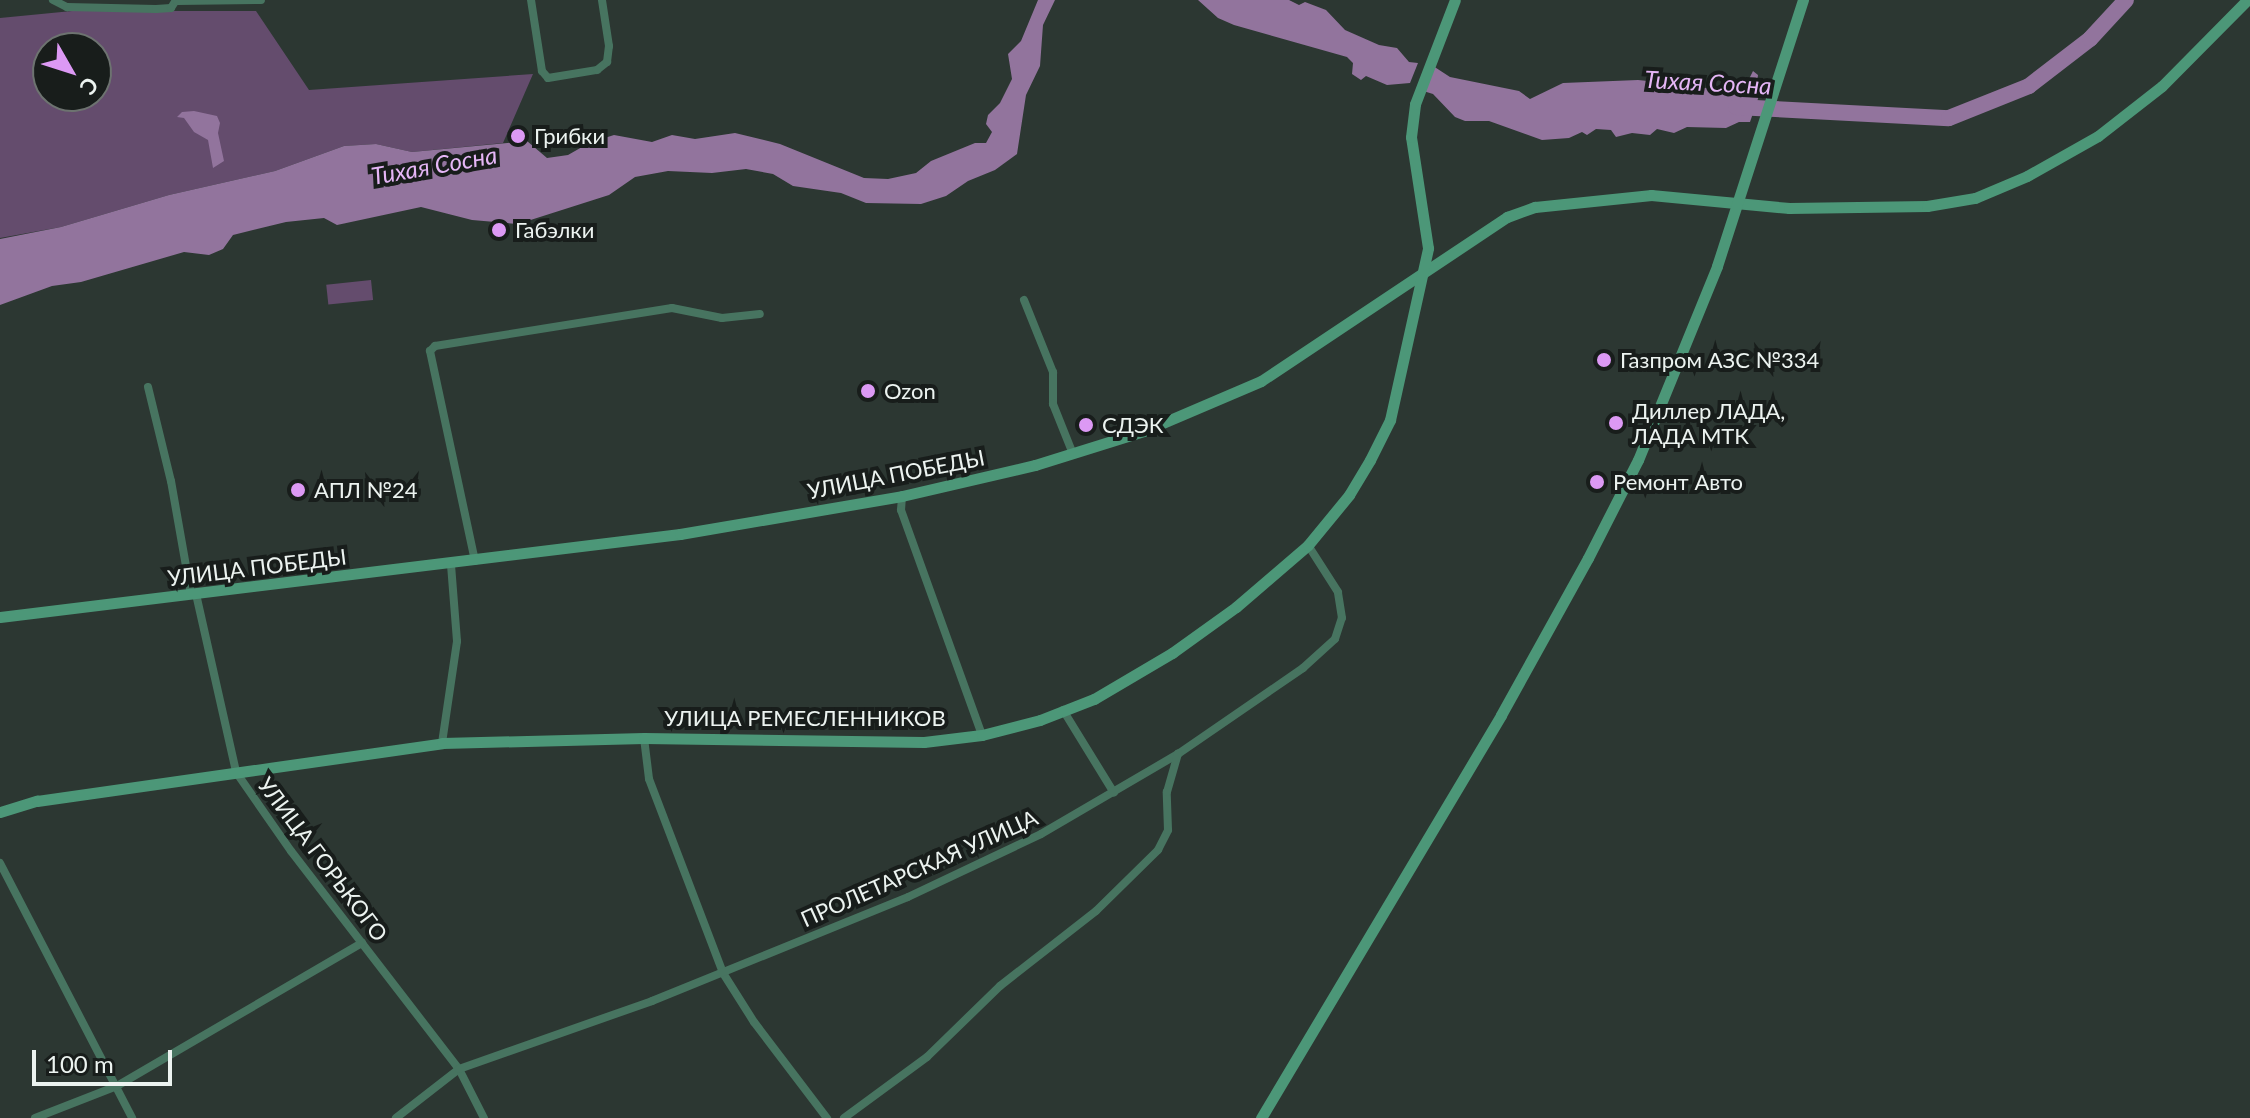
<!DOCTYPE html>
<html>
<head>
<meta charset="utf-8">
<style>
  body { margin:0 }
  #map { position:relative; width:2250px; height:1118px; overflow:hidden; background:#2c3732; font-family:Lato,sans-serif }
  div>[style] { position:absolute }
  [style*='--x'] { left:calc(var(--x)*1px); top:calc(var(--y)*1px); width:calc(var(--w)*1px); rotate:calc(var(--a)*1deg) }
  .green>* { inset:0; background:#644c6d; transform-origin:0 0 }
  .water>* { inset:0; background:#92749d }
  .river>* { height:16px; margin:-8px; padding:0 8px; transform-origin:8px; border-radius:8px; background:#92749d }
  .street>* { height:8px; margin:-4px; padding:0 4px; transform-origin:4px; border-radius:4px; background:#477460 }
  .secondary>* { height:11px; margin:-5.5px; padding:0 5.5px; transform-origin:5.5px; border-radius:5.5px; background:#4c9778 }
  .dots>* { width:22px; height:22px; translate:-50% -50%; box-sizing:border-box; border:4px solid #181d1b; border-radius:50% }
  span { translate:-50% -50%; white-space:nowrap; text-align:center; line-height:1.15; -webkit-text-stroke:8px #181d1b; paint-order:stroke }
  .poi-label { font-size:22px; color:#ecf3f0 }
  .left { translate:0 -50%; text-align:left }
  .street-label { font-size:22px; color:#ecf3f0 }
  .water-label { font-size:24px; color:#e5b6f6; font-style:italic }
  .north { position:absolute; left:32px; top:32px; width:80px; height:80px; box-sizing:border-box; background:#181d1b; border:2px solid #6d7370; border-radius:50%; rotate:129deg; font-size:22px; font-weight:700; line-height:32px; text-align:center; color:#ecf3f0 }
  .north::after { content:''; display:block; margin:auto; width:28px; height:36px; background:#dc99f4; clip-path:polygon(50% 0,100% 100%,50% 72%,0 100%) }
  .scale { position:absolute; left:32px; top:1050px; width:140px; height:36px; box-sizing:border-box; border:4px solid #ecf3f0; border-top:0; padding-left:10px; font-size:24px; line-height:28px; white-space:nowrap; color:#ecf3f0; -webkit-text-stroke:6px #181d1b; paint-order:stroke }
</style>
</head>
<body>
<div id="map">
  <div class="green">
    <i style="clip-path:polygon(evenodd,72px 11px,256px 11px,309px 90px,533px 74px,503px 143px,412px 152px,376px 144px,344px 146px,275px 171px,169px 195px,61px 227px,0 238px,0 18px,72px 11px,48px 48px,96px 48px,96px 96px,48px 96px,48px 48px)"></i>
    <i style="left:371px;top:280px;width:20px;height:45px;rotate:84deg"></i>
  </div>
  <div class="water">
    <i style="clip-path:polygon(1038px 0,1055px 0,1043px 25px,1040px 66px,1026px 95px,1017px 154px,995px 170px,968px 181px,946px 196px,921px 204px,866px 203px,841px 193px,793px 186px,773px 174px,746px 169px,712px 173px,668px 171px,635px 177px,609px 195px,518px 224px,472px 220px,421px 207px,337px 225px,324px 218px,286px 222px,233px 235px,223px 249px,209px 255px,184px 252px,81px 282px,52px 286px,0 305px,0 239px,61px 227px,169px 195px,275px 171px,344px 146px,376px 144px,412px 152px,527px 141px,547px 158px,568px 155px,589px 143px,614px 135px,652px 142px,672px 135px,695px 139px,735px 133px,780px 144px,864px 178px,888px 179px,916px 173px,931px 161px,975px 143px,986px 143px,992px 132px,986px 124px,988px 115px,1000px 103px,1012px 79px,1008px 54px,1021px 41px)"></i>
    <i style="clip-path:polygon(1198px 0,1289px 0,1299px 5px,1305px 2px,1326px 10px,1345px 30px,1379px 45px,1397px 48px,1409px 62px,1418px 63px,1410px 83px,1387px 85px,1366px 76px,1361px 80px,1352px 74px,1353px 63px,1347px 57px,1234px 25px,1218px 18px)"></i>
    <i style="clip-path:polygon(1430px 64px,1450px 77px,1519px 91px,1530px 99px,1563px 83px,1638px 80px,1658px 82px,1663px 89px,1740px 87px,1748px 81px,1753px 71px,1758px 75px,1757px 84px,1762px 87px,1750px 122px,1739px 122px,1726px 128px,1687px 127px,1674px 133px,1657px 129px,1650px 135px,1632px 133px,1616px 137px,1611px 130px,1596px 129px,1587px 135px,1582px 132px,1569px 138px,1542px 140px,1489px 121px,1465px 121px,1455px 117px,1433px 94px,1420px 90px)"></i>
    <i style="clip-path:polygon(194px 111px,217px 116px,220px 123px,218px 133px,224px 161px,213px 168px,208px 140px,194px 132px,184px 118px,177px 117px,182px 112px)"></i>
  </div>
  <div class="river">
    <i style="--x:1736;--y:107;--w:213;--a:3"></i>
    <i style="--x:1949;--y:118;--w:86;--a:-21.8"></i>
    <i style="--x:2029;--y:86;--w:77;--a:-37.6"></i>
    <i style="--x:2090;--y:39;--w:53;--a:-47.3"></i>
  </div>
  <div class="street">
    <i style="--x:53;--y:0;--w:16;--a:27"></i>
    <i style="--x:67;--y:7;--w:89;--a:1.3"></i>
    <i style="--x:156;--y:9;--w:15;--a:-4"></i>
    <i style="--x:171;--y:8;--w:9;--a:-58"></i>
    <i style="--x:531;--y:0;--w:72;--a:81.2"></i>
    <i style="--x:542;--y:71;--w:9;--a:49"></i>
    <i style="--x:548;--y:78;--w:50;--a:-9.3"></i>
    <i style="--x:597;--y:70;--w:13;--a:-39"></i>
    <i style="--x:607;--y:62;--w:16;--a:-83"></i>
    <i style="--x:609;--y:46;--w:47;--a:-98.7"></i>
    <i style="--x:177;--y:1;--w:84;--a:-0.7"></i>
    <i style="--x:1024;--y:300;--w:78;--a:68.1"></i>
    <i style="--x:1053;--y:372;--w:32;--a:90"></i>
    <i style="--x:1053;--y:404;--w:54;--a:68.2"></i>
    <i style="--x:148;--y:387;--w:97;--a:76.3"></i>
    <i style="--x:171;--y:481;--w:115;--a:80"></i>
    <i style="--x:902;--y:496;--w:14;--a:94"></i>
    <i style="--x:901;--y:510;--w:239;--a:70.2"></i>
    <i style="--x:475;--y:561;--w:215;--a:-102.1"></i>
    <i style="--x:430;--y:351;--w:7;--a:-45"></i>
    <i style="--x:435;--y:346;--w:240;--a:-9.1"></i>
    <i style="--x:672;--y:308;--w:51;--a:11.3"></i>
    <i style="--x:722;--y:318;--w:38;--a:-6"></i>
    <i style="--x:196;--y:594;--w:182;--a:77.3"></i>
    <i style="--x:236;--y:772;--w:96;--a:55.2"></i>
    <i style="--x:291;--y:851;--w:275;--a:52.4"></i>
    <i style="--x:459;--y:1069;--w:55;--a:63"></i>
    <i style="--x:1063;--y:710;--w:97;--a:58.4"></i>
    <i style="--x:644;--y:738;--w:41;--a:83"></i>
    <i style="--x:649;--y:779;--w:208;--a:69.1"></i>
    <i style="--x:723;--y:973;--w:58;--a:57.7"></i>
    <i style="--x:754;--y:1022;--w:121;--a:52.8"></i>
    <i style="--x:442;--y:743;--w:103;--a:-81.6"></i>
    <i style="--x:457;--y:641;--w:77;--a:-94.5"></i>
    <i style="--x:0;--y:863;--w:287;--a:62.6"></i>
    <i style="--x:35;--y:1118;--w:88;--a:-21.3"></i>
    <i style="--x:117;--y:1086;--w:284;--a:-30.3"></i>
    <i style="--x:396;--y:1118;--w:80;--a:-37.9"></i>
    <i style="--x:459;--y:1069;--w:205;--a:-19.4"></i>
    <i style="--x:652;--y:1001;--w:276;--a:-22.1"></i>
    <i style="--x:908;--y:897;--w:147;--a:-25.3"></i>
    <i style="--x:1041;--y:834;--w:159;--a:-30.3"></i>
    <i style="--x:1178;--y:754;--w:152;--a:-34.5"></i>
    <i style="--x:1303;--y:668;--w:43;--a:-42.2"></i>
    <i style="--x:1335;--y:639;--w:22;--a:-72"></i>
    <i style="--x:1342;--y:618;--w:26;--a:-99"></i>
    <i style="--x:1338;--y:592;--w:56;--a:-122.6"></i>
    <i style="--x:844;--y:1118;--w:103;--a:-36.3"></i>
    <i style="--x:927;--y:1057;--w:102;--a:-44.2"></i>
    <i style="--x:1000;--y:986;--w:122;--a:-38"></i>
    <i style="--x:1096;--y:911;--w:87;--a:-44.5"></i>
    <i style="--x:1158;--y:850;--w:22;--a:-63"></i>
    <i style="--x:1168;--y:830;--w:38;--a:-92"></i>
    <i style="--x:1167;--y:792;--w:40;--a:-74"></i>
  </div>
  <div class="secondary">
    <i style="--x:0;--y:617;--w:685;--a:-6.96"></i>
    <i style="--x:680;--y:534;--w:225;--a:-9.7"></i>
    <i style="--x:902;--y:496;--w:137;--a:-13.1"></i>
    <i style="--x:1035;--y:465;--w:114;--a:-17.3"></i>
    <i style="--x:1144;--y:431;--w:127;--a:-23.1"></i>
    <i style="--x:1261;--y:381;--w:296;--a:-33.7"></i>
    <i style="--x:1507;--y:217;--w:30;--a:-20"></i>
    <i style="--x:1535;--y:207;--w:117;--a:-5.9"></i>
    <i style="--x:1651;--y:195;--w:139;--a:5.4"></i>
    <i style="--x:1789;--y:208;--w:138;--a:-0.8"></i>
    <i style="--x:1927;--y:206;--w:49;--a:-9.5"></i>
    <i style="--x:1975;--y:198;--w:56;--a:-22.9"></i>
    <i style="--x:2027;--y:176;--w:81;--a:-29.4"></i>
    <i style="--x:2098;--y:136;--w:81;--a:-38"></i>
    <i style="--x:2162;--y:86;--w:121;--a:-45.3"></i>
    <i style="--x:0;--y:812;--w:39;--a:-17"></i>
    <i style="--x:37;--y:801;--w:409;--a:-8.1"></i>
    <i style="--x:442;--y:743;--w:202;--a:-1.4"></i>
    <i style="--x:644;--y:738;--w:280;--a:0.8"></i>
    <i style="--x:924;--y:742;--w:58;--a:-6.9"></i>
    <i style="--x:982;--y:735;--w:60;--a:-14.5"></i>
    <i style="--x:1040;--y:720;--w:58;--a:-21.3"></i>
    <i style="--x:1094;--y:699;--w:91;--a:-30.5"></i>
    <i style="--x:1172;--y:653;--w:79;--a:-35.7"></i>
    <i style="--x:1236;--y:607;--w:95;--a:-40.7"></i>
    <i style="--x:1308;--y:545;--w:65;--a:-50.6"></i>
    <i style="--x:1349;--y:495;--w:41;--a:-59"></i>
    <i style="--x:1370;--y:460;--w:45;--a:-63.4"></i>
    <i style="--x:1390;--y:420;--w:176;--a:-77.5"></i>
    <i style="--x:1428;--y:248;--w:112;--a:-98.7"></i>
    <i style="--x:1411;--y:137;--w:33;--a:-83"></i>
    <i style="--x:1415;--y:104;--w:111;--a:-69"></i>
    <i style="--x:1261;--y:1118;--w:469;--a:-59.2"></i>
    <i style="--x:1501;--y:715;--w:179;--a:-61"></i>
    <i style="--x:1588;--y:558;--w:110;--a:-63"></i>
    <i style="--x:1638;--y:460;--w:209;--a:-67.8"></i>
    <i style="--x:1717;--y:266;--w:280;--a:-72.1"></i>
  </div>
  <div class="dots">
    <i style="left:518px;top:136px;background:#dc99f4"></i>
    <i style="left:499px;top:230px;background:#dc99f4"></i>
    <i style="left:1604px;top:360px;background:#dc99f4"></i>
    <i style="left:868px;top:391px;background:#dc99f4"></i>
    <i style="left:1616px;top:423px;background:#dc99f4"></i>
    <i style="left:1086px;top:425px;background:#dc99f4"></i>
    <i style="left:1597px;top:482px;background:#dc99f4"></i>
    <i style="left:298px;top:490px;background:#dc99f4"></i>
  </div>
  <div class="poi-label">
    <span class="left" style="left:534px;top:136px">Грибки</span>
    <span class="left" style="left:515px;top:230px">Габэлки</span>
    <span class="left" style="left:1620px;top:360px">Газпром АЗС №334</span>
    <span class="left" style="left:884px;top:391px">Ozon</span>
    <span class="left" style="left:1632px;top:423px">Диллер ЛАДА,<br>ЛАДА МТК</span>
    <span class="left" style="left:1102px;top:425px">СДЭК</span>
    <span class="left" style="left:1613px;top:482px">Ремонт Авто</span>
    <span class="left" style="left:314px;top:490px">АПЛ №24</span>
  </div>
  <div class="street-label">
    <span style="left:896px;top:474px;rotate:-11deg">УЛИЦА ПОБЕДЫ</span>
    <span style="left:257px;top:567px;rotate:-7deg">УЛИЦА ПОБЕДЫ</span>
    <span style="left:805px;top:718px">УЛИЦА РЕМЕСЛЕННИКОВ</span>
    <span style="left:323px;top:859px;rotate:53deg">УЛИЦА ГОРЬКОГО</span>
    <span style="left:919px;top:868px;rotate:-24deg">ПРОЛЕТАРСКАЯ УЛИЦА</span>
  </div>
  <div class="water-label">
    <span style="left:1708px;top:82px;rotate:3deg">Тихая Сосна</span>
    <span style="left:434px;top:165px;rotate:-10deg">Тихая Сосна</span>
  </div>
  <div class="north">С</div>
  <div class="scale">100 m</div>
</div>
</body>
</html>
